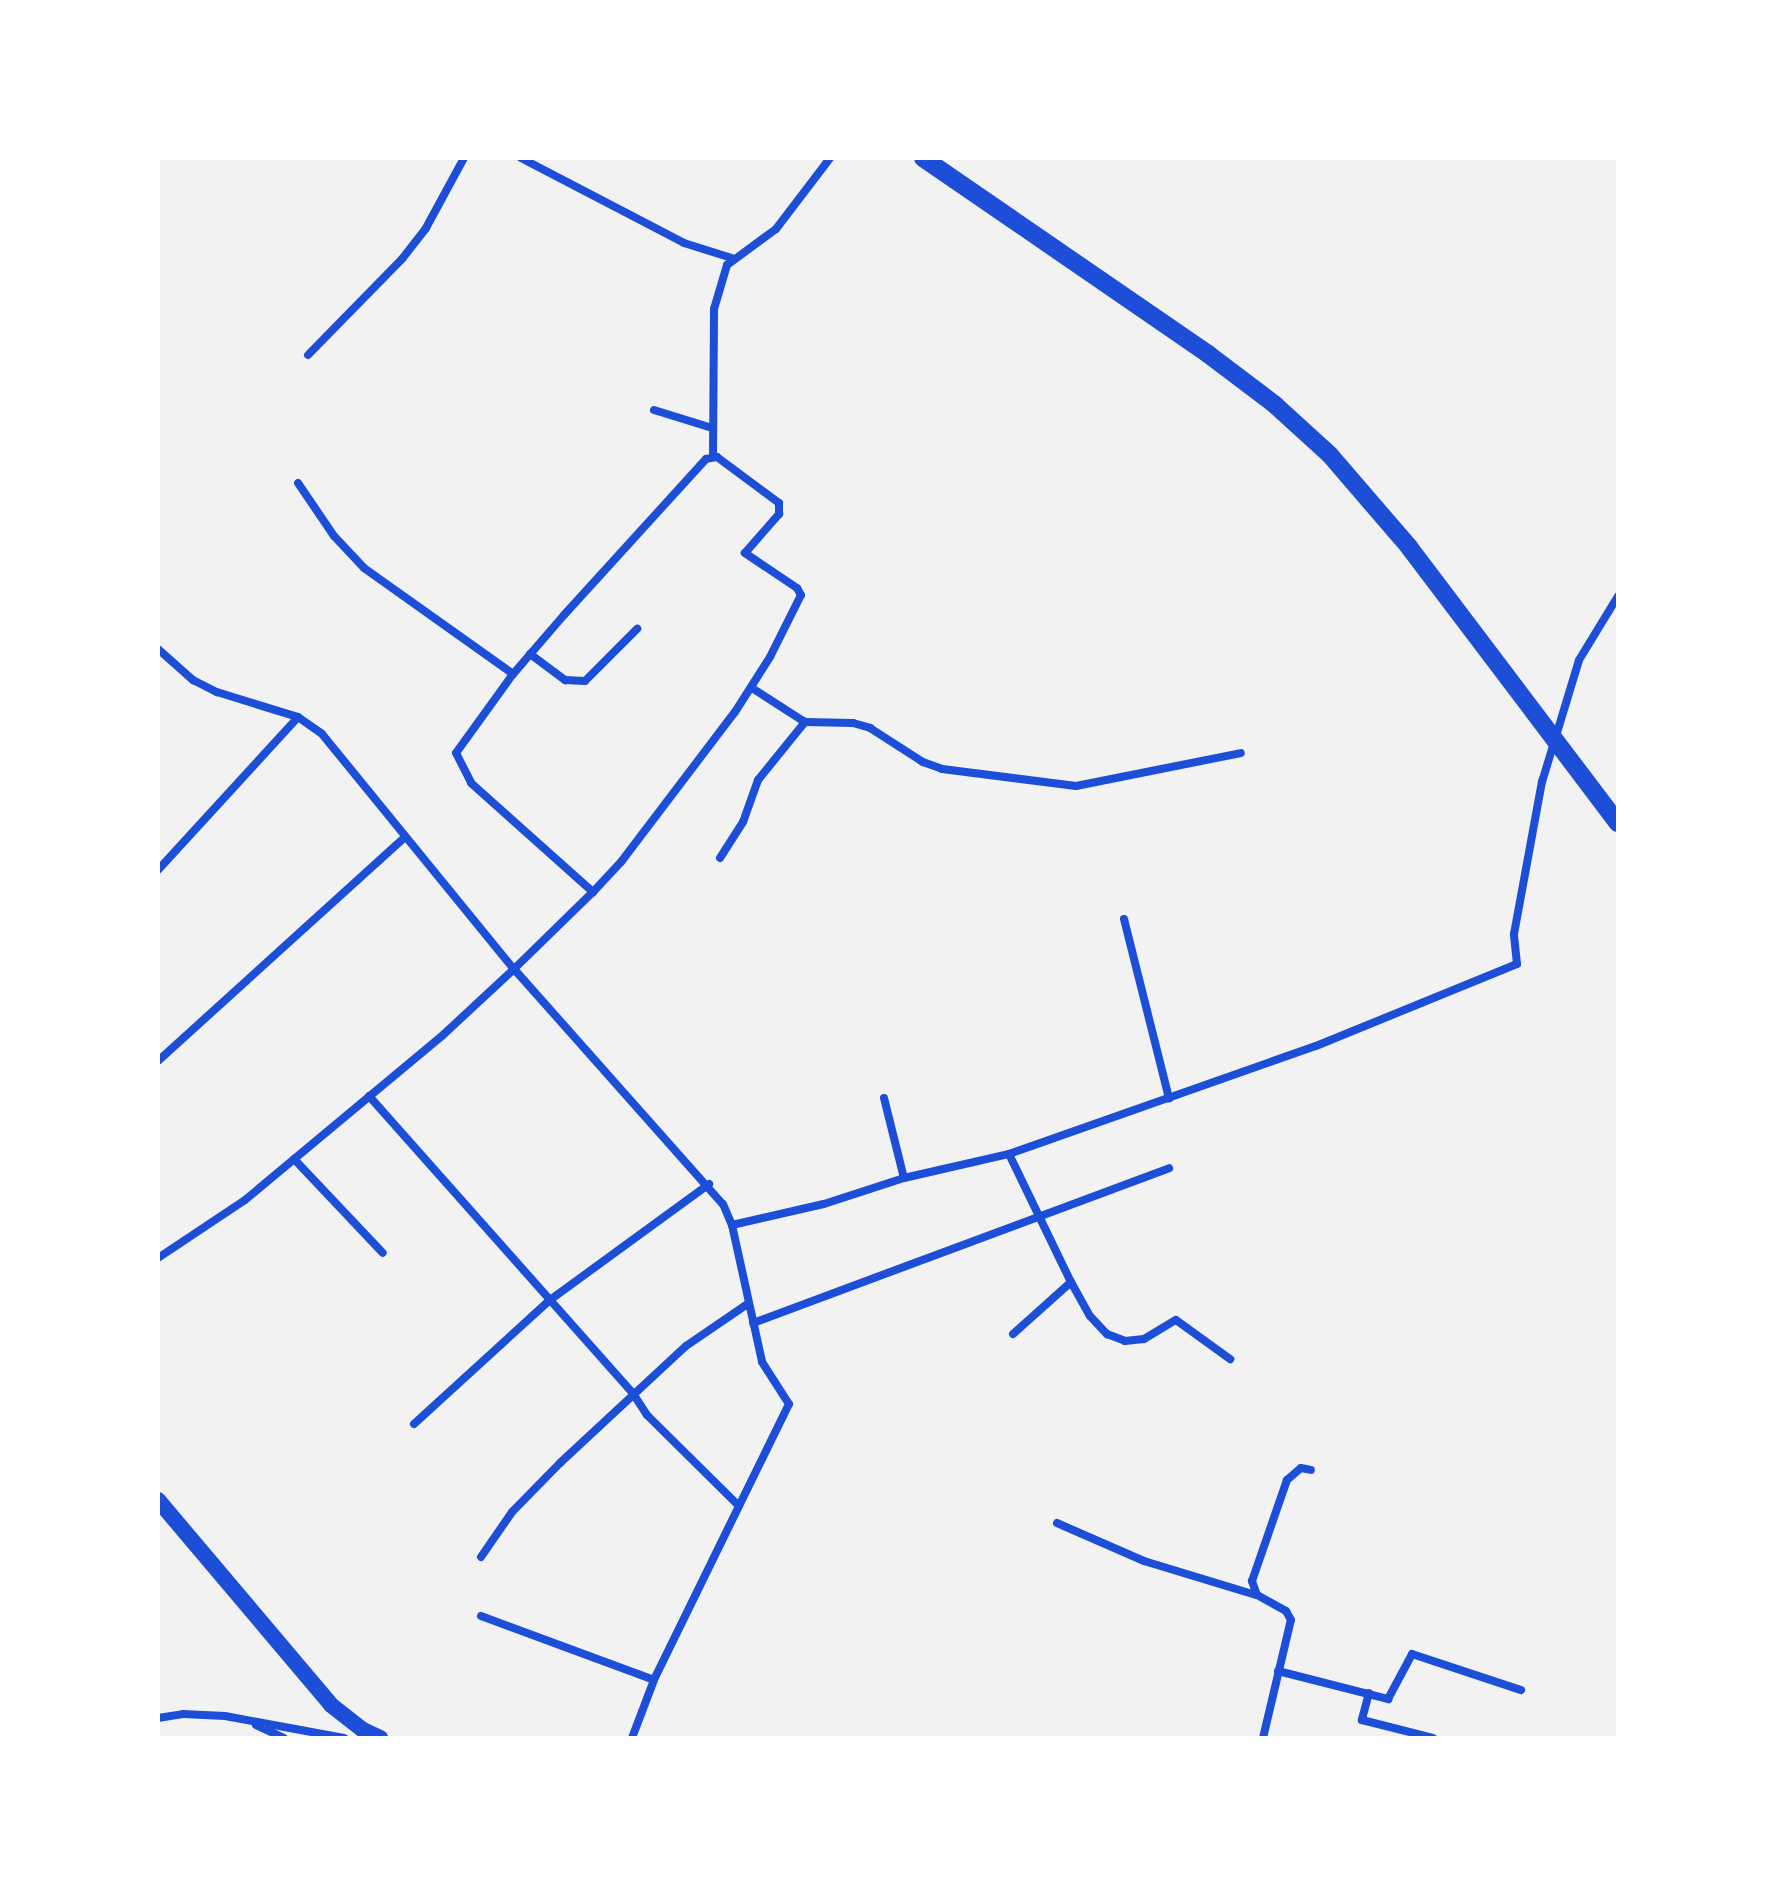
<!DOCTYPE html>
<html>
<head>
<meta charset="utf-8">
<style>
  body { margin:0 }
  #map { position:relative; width:1776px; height:1896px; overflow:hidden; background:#f2f2f2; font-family:Lora,serif }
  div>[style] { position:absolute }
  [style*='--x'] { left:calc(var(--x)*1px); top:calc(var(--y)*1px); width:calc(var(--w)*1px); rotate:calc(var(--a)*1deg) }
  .minor>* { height:8px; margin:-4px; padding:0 4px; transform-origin:4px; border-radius:4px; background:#1d4ed8 }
  .secondary>* { height:16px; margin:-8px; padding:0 8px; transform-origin:8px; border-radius:8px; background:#1d4ed8 }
  .primary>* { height:18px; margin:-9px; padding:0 9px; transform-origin:9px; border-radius:9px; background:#1d4ed8 }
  span { translate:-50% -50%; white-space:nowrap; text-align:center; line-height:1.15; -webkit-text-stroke:7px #fff; paint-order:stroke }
  .frame { position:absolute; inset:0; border:160px solid #fff; pointer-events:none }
</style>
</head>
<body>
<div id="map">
  <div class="minor">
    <i style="--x:521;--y:158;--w:184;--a:27.5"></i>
    <i style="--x:684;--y:243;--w:50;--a:17.4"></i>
    <i style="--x:308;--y:355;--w:134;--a:-45.6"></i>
    <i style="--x:402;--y:259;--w:39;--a:-52"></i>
    <i style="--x:426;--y:228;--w:80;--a:-61.5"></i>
    <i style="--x:654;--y:410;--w:61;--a:17.2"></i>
    <i style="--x:713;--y:457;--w:148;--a:-89.6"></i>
    <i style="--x:714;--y:309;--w:46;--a:-73.5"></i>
    <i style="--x:727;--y:265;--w:61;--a:-36.3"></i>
    <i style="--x:776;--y:229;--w:89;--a:-52.7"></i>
    <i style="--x:298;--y:483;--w:64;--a:55.8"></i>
    <i style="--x:334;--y:536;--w:44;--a:46.8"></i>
    <i style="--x:364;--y:568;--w:183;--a:35.4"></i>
    <i style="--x:158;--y:649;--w:47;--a:41.5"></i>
    <i style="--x:193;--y:680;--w:27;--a:27"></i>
    <i style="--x:217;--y:692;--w:85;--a:17.2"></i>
    <i style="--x:298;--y:717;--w:29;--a:35"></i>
    <i style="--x:322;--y:734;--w:303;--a:50.8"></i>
    <i style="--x:514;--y:969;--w:314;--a:48.4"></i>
    <i style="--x:723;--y:1204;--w:23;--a:67"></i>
    <i style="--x:732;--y:1225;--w:140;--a:77.6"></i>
    <i style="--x:762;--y:1362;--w:50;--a:57.3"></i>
    <i style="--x:789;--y:1404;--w:307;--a:116.1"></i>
    <i style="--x:654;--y:1680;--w:62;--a:110.8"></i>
    <i style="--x:530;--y:654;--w:44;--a:36.6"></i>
    <i style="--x:565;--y:680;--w:20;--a:3"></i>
    <i style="--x:585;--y:681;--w:74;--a:-45"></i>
    <i style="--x:752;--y:688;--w:63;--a:32.7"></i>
    <i style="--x:805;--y:722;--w:48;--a:1.2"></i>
    <i style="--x:853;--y:723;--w:18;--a:16"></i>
    <i style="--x:870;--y:728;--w:63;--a:32.7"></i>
    <i style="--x:923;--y:762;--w:20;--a:20"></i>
    <i style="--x:942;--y:769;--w:135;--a:7.2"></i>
    <i style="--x:1076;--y:786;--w:168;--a:-11.3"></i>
    <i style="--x:720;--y:858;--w:43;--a:-57.4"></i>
    <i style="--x:743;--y:822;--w:45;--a:-70.3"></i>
    <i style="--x:758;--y:780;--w:75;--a:-51"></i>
    <i style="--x:158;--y:870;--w:207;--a:-47.5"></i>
    <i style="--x:1124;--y:919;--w:185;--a:75.9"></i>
    <i style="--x:158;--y:1061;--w:332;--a:-42.2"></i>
    <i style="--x:369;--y:1096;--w:400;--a:48.4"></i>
    <i style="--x:634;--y:1395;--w:24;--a:57"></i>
    <i style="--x:647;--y:1415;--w:129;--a:44.7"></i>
    <i style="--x:884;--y:1098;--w:82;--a:76"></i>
    <i style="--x:1009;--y:1154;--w:142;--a:64.2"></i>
    <i style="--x:1071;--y:1282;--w:39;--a:61"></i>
    <i style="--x:1090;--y:1316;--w:25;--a:47"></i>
    <i style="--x:1107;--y:1334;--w:19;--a:21"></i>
    <i style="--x:1125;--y:1341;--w:19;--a:-6"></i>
    <i style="--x:1144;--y:1339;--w:37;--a:-31"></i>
    <i style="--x:1176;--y:1320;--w:67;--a:35.8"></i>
    <i style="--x:294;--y:1159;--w:129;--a:46.6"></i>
    <i style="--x:732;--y:1225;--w:94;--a:-12.9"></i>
    <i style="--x:824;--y:1204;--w:84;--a:-18"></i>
    <i style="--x:904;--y:1178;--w:108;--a:-12.9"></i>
    <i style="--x:1009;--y:1154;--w:325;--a:-19.4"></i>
    <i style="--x:1316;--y:1046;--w:217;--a:-22.2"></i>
    <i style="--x:1517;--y:964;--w:30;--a:-96"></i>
    <i style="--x:1514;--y:934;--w:155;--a:-79.6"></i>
    <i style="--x:1542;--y:782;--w:127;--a:-73.1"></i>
    <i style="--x:1579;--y:660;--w:75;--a:-58.6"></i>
    <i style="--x:158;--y:1258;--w:105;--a:-33.7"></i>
    <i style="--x:245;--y:1200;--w:258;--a:-39.8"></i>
    <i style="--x:443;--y:1035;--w:97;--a:-42.9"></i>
    <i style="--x:514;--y:969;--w:110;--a:-44.3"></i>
    <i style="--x:593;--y:892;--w:41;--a:-47"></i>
    <i style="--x:621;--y:862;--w:188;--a:-52.8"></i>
    <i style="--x:735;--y:712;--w:65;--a:-57.5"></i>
    <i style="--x:770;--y:657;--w:69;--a:-63.4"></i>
    <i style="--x:801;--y:595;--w:8;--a:-120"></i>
    <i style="--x:797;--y:588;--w:63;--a:-146.1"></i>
    <i style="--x:745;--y:553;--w:52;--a:-48.9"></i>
    <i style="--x:779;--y:514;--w:11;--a:-90"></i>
    <i style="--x:779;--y:503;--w:77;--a:-143.4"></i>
    <i style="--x:717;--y:457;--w:11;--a:170"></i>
    <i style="--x:706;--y:459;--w:211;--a:132.3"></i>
    <i style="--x:564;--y:615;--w:78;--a:130.8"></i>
    <i style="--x:513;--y:674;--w:97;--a:125.8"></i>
    <i style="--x:456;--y:753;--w:34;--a:63"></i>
    <i style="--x:471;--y:783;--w:164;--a:41.8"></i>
    <i style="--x:753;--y:1323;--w:444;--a:-20.4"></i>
    <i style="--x:1013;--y:1334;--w:78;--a:-41.9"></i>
    <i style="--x:414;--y:1424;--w:184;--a:-42.4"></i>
    <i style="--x:550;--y:1300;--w:197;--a:-36.1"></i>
    <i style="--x:1057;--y:1523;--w:95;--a:23.6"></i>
    <i style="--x:1144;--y:1561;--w:117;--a:16.9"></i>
    <i style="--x:481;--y:1557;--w:55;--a:-55.4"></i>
    <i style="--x:512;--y:1512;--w:69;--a:-45.6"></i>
    <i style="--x:560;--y:1463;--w:172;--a:-42.9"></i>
    <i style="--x:686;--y:1346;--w:76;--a:-34.3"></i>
    <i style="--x:481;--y:1616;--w:184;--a:20.3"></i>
    <i style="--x:1278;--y:1671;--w:114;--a:14.3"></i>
    <i style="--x:1388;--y:1699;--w:51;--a:-61.9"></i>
    <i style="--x:1412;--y:1654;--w:115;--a:18.3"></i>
    <i style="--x:1369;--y:1693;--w:28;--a:105"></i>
    <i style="--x:1362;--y:1720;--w:73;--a:14.2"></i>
    <i style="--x:158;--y:1718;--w:25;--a:-9"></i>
    <i style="--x:183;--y:1714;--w:42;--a:2.7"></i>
    <i style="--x:225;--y:1716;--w:121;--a:10.5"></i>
    <i style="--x:256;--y:1725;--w:31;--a:25"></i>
    <i style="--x:1263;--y:1738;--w:121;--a:-76.7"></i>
    <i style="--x:1291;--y:1620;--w:10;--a:-119"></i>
    <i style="--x:1286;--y:1611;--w:33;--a:-151"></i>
    <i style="--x:1257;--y:1595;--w:15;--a:-110"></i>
    <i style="--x:1252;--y:1581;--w:107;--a:-70.9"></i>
    <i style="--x:1287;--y:1480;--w:18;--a:-41"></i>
    <i style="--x:1301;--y:1468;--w:10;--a:11"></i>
  </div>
  <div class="secondary">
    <i style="--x:158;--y:1500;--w:268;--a:49.8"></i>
    <i style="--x:331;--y:1705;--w:41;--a:38"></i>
    <i style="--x:363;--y:1730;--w:19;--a:25"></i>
  </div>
  <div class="primary">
    <i style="--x:923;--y:158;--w:346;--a:34.5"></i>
    <i style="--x:1208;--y:354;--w:83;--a:37.1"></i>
    <i style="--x:1274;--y:404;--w:76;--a:42.3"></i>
    <i style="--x:1330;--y:455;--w:121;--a:49.3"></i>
    <i style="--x:1409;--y:547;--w:346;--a:52.9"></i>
  </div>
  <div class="frame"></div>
</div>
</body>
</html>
